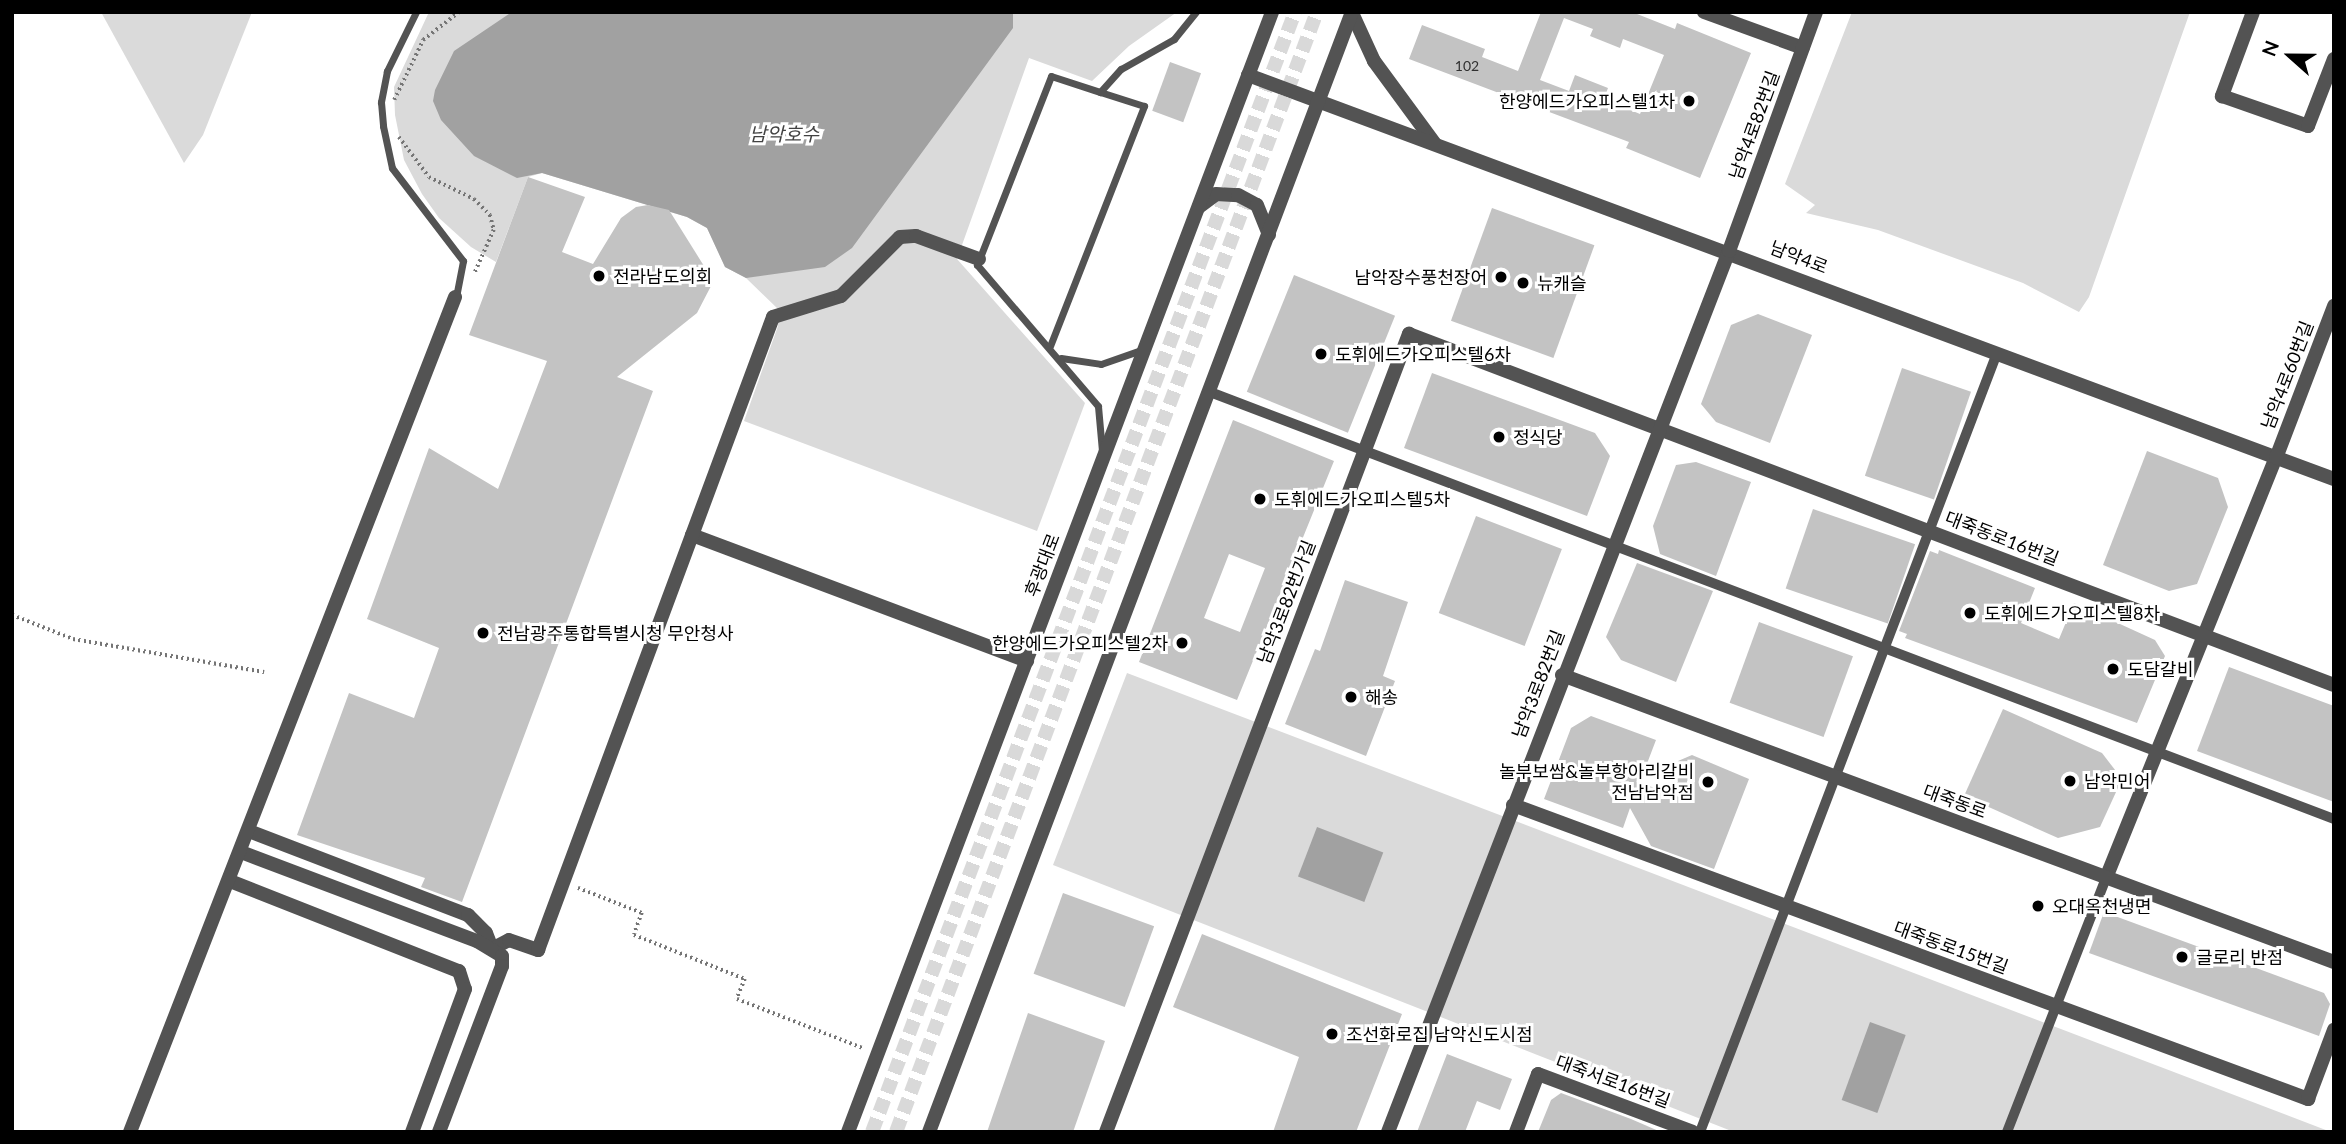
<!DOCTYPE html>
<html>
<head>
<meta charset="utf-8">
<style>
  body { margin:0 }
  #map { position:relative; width:2346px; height:1144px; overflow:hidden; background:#fff; font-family:Lato,"Noto Sans KR",sans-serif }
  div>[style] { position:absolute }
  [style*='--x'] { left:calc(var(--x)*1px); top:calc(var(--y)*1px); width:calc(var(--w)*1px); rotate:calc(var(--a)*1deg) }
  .green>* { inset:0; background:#dadada }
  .water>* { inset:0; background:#a1a1a1; transform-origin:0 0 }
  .building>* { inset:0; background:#c3c3c3; transform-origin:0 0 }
  .tertiary-tunnel>* { height:14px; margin-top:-7px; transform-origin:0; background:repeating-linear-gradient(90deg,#d9d9d9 0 14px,transparent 0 21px) }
  .path>* { height:3.5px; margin-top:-1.75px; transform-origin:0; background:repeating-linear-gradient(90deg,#757575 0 2px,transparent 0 5.5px) }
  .service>* { height:7px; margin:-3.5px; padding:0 3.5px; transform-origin:3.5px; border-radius:3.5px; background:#535353 }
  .pedestrian>* { height:10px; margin:-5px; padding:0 5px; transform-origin:5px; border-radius:5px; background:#535353 }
  .minor>* { height:14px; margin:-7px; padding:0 7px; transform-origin:7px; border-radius:7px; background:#535353 }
  .tertiary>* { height:14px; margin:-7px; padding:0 7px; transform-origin:7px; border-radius:7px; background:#535353 }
  .dots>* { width:19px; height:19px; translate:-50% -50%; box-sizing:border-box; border:4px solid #fff; border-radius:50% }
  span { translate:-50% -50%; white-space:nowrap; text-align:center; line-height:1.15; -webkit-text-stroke:6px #fff; paint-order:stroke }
  .number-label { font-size:14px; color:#313131 }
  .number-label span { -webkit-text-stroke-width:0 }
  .poi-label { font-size:18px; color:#000 }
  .right { translate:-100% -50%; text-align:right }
  .left { translate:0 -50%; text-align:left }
  .street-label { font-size:18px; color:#000 }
  .water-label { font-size:19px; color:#424242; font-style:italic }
  .frame { position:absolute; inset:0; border:14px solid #000; pointer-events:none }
  .north { position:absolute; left:2255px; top:21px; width:70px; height:70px; -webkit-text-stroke:5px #fff; paint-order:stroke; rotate:291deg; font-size:19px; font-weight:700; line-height:28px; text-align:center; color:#000 }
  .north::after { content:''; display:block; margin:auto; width:24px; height:32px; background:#000; clip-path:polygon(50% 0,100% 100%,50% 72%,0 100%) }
</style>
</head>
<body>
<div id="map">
  <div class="green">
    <i style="clip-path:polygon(101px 12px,252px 12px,203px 135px,184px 163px)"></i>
    <i style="clip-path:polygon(429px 12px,1177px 12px,1129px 46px,1092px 81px,1029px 58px,957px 259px,1085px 403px,1037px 531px,744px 421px,778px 326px,779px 310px,746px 278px,725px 267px,707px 228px,687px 217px,542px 173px,528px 177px,496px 262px,471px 247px,439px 218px,422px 194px,404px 160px,395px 115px,394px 87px)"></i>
    <i style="clip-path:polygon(1852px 12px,2190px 12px,2089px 297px,2079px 312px,2023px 283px,1878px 230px,1806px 213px,1815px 205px,1785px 184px)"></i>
    <i style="clip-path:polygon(1127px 673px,2331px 1132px,1734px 1132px,1053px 865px)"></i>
  </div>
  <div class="water">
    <i style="clip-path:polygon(512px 12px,1013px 12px,1013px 28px,852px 248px,825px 267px,746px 278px,725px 267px,707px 228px,687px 217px,542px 173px,517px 178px,474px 156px,441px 120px,433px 101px,435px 90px,454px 51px)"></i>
    <i style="left:1317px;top:827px;width:71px;height:53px;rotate:21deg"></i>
    <i style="left:1870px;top:1022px;width:38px;height:83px;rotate:20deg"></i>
  </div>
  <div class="building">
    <i style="clip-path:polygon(evenodd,1541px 12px,1632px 12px,1675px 29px,1677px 23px,1751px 53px,1700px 178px,1626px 148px,1629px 142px,1409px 59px,1422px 25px,1485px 49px,1482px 57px,1518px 71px,1541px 12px,1564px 18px,1593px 29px,1590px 36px,1620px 48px,1623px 39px,1664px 55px,1640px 114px,1604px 99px,1608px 88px,1575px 75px,1569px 91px,1540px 80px,1564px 18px)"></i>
    <i style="left:1170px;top:62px;width:33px;height:52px;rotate:20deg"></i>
    <i style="clip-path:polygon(528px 177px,585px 197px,562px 252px,593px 264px,621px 218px,636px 207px,648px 205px,669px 210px,704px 266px,711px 286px,697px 313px,617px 377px,653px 391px,462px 902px,421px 887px,425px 878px,297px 835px,349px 693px,414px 718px,439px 648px,367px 619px,429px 448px,498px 489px,547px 361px,469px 335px)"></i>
    <i style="left:1492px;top:208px;width:109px;height:120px;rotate:20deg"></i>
    <i style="left:1294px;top:275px;width:109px;height:126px;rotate:22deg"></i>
    <i style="clip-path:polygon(1758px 314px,1812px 335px,1770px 443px,1716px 422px,1701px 404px,1731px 325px)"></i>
    <i style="left:1902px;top:368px;width:73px;height:114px;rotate:19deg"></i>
    <i style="clip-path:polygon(1432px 373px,1595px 433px,1610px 456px,1587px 516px,1404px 448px)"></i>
    <i style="clip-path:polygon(evenodd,1233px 420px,1334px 461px,1237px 700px,1139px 662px,1233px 420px,1229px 554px,1265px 568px,1240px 632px,1204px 618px,1229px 554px)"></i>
    <i style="clip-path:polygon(2147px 451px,2218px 478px,2228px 507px,2197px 584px,2169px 591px,2103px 565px)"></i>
    <i style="clip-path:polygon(1696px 462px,1751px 482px,1716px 576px,1660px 554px,1653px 526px,1676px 465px)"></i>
    <i style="left:1813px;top:509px;width:108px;height:84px;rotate:19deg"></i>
    <i style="left:1476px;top:516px;width:92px;height:104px;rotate:21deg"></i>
    <i style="clip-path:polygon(1939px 550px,2035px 588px,2021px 623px,2059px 639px,2074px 603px,2155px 640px,2165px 656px,2137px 723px,1905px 638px,1907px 634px,1899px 631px,1930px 551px,1938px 554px)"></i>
    <i style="clip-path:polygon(1637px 563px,1713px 591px,1676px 682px,1621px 660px,1606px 637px)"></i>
    <i style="clip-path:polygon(1345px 580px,1408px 602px,1383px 676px,1395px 681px,1366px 756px,1285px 724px,1315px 649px,1320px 651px)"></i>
    <i style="left:1759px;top:622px;width:100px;height:86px;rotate:20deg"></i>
    <i style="clip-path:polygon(2229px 667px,2334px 706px,2334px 802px,2197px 751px)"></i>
    <i style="clip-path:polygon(2003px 709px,2102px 753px,2122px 779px,2100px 827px,2058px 838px,1964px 796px)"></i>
    <i style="clip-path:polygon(1591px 716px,1656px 740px,1640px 782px,1666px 793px,1678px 761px,1692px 755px,1749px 779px,1714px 869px,1651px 846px,1630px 808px,1623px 828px,1544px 799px,1571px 728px)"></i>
    <i style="left:1063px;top:893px;width:97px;height:86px;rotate:20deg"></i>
    <i style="clip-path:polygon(2104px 912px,2324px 993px,2330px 1004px,2319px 1036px,2089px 953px)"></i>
    <i style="clip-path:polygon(1202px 934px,1402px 1014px,1356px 1132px,1273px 1132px,1299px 1057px,1173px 1007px)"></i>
    <i style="clip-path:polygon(1028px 1013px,1105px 1041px,1073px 1132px,987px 1132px)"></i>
    <i style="clip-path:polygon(1447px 1054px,1512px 1079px,1500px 1110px,1477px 1101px,1465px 1132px,1417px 1132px)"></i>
    <i style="clip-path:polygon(1561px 1093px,1631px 1119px,1661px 1132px,1538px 1132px,1551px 1100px)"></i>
  </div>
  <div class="tertiary-tunnel">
    <i style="--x:872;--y:1132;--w:1197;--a:-69.31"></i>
    <i style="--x:896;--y:1132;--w:1197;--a:-69.4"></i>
  </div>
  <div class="path">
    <i style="--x:394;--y:100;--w:67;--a:-64.2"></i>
    <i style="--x:423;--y:40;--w:46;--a:-37.9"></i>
    <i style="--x:399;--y:137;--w:50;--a:53.1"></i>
    <i style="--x:429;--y:177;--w:50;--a:26.1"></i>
    <i style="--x:474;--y:199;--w:23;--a:45"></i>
    <i style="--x:490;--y:215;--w:16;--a:75"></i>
    <i style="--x:494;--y:230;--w:49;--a:114"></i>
    <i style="--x:12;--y:615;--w:66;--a:21.5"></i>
    <i style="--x:73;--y:639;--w:194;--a:9.8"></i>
    <i style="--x:578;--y:888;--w:69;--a:21.3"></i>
    <i style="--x:642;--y:913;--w:23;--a:110"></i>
    <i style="--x:634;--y:935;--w:119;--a:21.6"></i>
    <i style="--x:745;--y:979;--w:22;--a:112"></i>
    <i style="--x:737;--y:999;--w:137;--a:21.3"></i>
  </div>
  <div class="service">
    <i style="--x:416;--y:12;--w:66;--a:116.2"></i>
    <i style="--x:387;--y:71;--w:32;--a:101"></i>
    <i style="--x:381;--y:102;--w:24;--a:85"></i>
    <i style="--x:383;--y:126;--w:43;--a:77.9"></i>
    <i style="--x:392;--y:168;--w:117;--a:52.6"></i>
    <i style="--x:463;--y:261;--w:37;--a:101"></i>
    <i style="--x:1050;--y:346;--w:258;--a:-68.6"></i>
    <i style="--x:1144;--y:106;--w:46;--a:-162.3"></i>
    <i style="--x:1061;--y:358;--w:40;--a:8.5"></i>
    <i style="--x:1101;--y:364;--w:46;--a:-19.2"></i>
    <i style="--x:1102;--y:451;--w:45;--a:-95.1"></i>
    <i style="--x:1098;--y:406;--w:186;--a:-130.6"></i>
    <i style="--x:977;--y:265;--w:203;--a:-68.6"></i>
    <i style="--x:1051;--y:76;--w:52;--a:18.1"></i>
    <i style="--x:1100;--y:92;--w:31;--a:-48"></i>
    <i style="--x:1121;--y:69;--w:61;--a:-29.5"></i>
    <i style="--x:1174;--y:39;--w:35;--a:-51"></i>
  </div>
  <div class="pedestrian">
    <i style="--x:1210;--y:392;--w:1202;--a:20.8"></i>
    <i style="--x:1700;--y:1132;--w:834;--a:-69.13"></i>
    <i style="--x:2007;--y:1132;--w:273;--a:-68.7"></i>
  </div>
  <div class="minor">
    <i style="--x:1704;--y:12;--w:105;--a:20"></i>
    <i style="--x:2253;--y:12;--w:90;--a:110.3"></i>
    <i style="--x:2222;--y:96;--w:91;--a:19.2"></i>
    <i style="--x:2308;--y:126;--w:72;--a:-68.8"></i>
    <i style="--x:692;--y:535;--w:358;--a:20.6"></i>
    <i style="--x:1513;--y:805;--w:848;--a:20.29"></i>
    <i style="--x:2308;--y:1099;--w:74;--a:-69.4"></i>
    <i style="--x:249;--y:831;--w:235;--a:21"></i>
    <i style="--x:468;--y:915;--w:25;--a:45"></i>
    <i style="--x:486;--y:933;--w:17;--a:69"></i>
    <i style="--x:492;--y:949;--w:19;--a:-28"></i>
    <i style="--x:509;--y:940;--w:31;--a:19"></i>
    <i style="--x:538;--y:950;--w:675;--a:-69.63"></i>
    <i style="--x:773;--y:317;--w:71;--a:-17.2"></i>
    <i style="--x:841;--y:296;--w:83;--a:-45"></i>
    <i style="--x:900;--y:237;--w:16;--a:-4"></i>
    <i style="--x:916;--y:236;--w:67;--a:20.1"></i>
    <i style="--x:241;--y:852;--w:252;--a:20.7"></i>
    <i style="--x:477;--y:941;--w:29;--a:31"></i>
    <i style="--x:502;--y:956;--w:10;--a:90"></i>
    <i style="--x:502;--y:966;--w:178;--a:110.8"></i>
    <i style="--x:2106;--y:878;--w:453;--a:-68"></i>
    <i style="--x:230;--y:881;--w:246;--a:21.5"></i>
    <i style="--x:459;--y:971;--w:19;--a:72"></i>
    <i style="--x:465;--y:989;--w:153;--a:110.3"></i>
    <i style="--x:130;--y:1132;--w:896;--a:-68.73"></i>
    <i style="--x:1106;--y:1132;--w:854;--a:-69.21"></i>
    <i style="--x:1409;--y:334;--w:989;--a:20.78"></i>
    <i style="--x:1516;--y:1132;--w:62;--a:-69.2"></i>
    <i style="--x:1538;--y:1074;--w:165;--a:20.5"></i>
  </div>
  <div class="tertiary">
    <i style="--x:1352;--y:13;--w:53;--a:65.4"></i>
    <i style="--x:1374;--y:61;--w:103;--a:53.7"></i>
    <i style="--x:1248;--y:75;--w:1159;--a:20.41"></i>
    <i style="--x:1199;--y:207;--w:21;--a:-37"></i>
    <i style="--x:1216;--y:194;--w:22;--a:3"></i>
    <i style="--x:1238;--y:195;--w:21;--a:28"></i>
    <i style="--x:1257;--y:205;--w:32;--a:68"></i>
    <i style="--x:2276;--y:458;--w:163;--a:-69.1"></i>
    <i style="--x:1562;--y:675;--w:824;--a:20.39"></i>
    <i style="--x:848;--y:1132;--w:1198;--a:-69.26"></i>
    <i style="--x:929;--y:1132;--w:1197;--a:-69.31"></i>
    <i style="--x:1388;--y:1132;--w:945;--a:-68.84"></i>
    <i style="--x:1729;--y:251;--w:254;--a:-70"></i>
  </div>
  <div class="dots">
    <i style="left:1689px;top:101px;background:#000"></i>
    <i style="left:599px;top:276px;background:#000"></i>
    <i style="left:1501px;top:277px;background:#000"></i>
    <i style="left:1523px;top:283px;background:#000"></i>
    <i style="left:1321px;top:354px;background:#000"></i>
    <i style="left:1499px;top:437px;background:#000"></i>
    <i style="left:1260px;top:499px;background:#000"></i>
    <i style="left:1970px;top:613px;background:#000"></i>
    <i style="left:483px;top:633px;background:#000"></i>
    <i style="left:1182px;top:643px;background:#000"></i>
    <i style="left:2113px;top:669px;background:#000"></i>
    <i style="left:1351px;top:697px;background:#000"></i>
    <i style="left:2070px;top:781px;background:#000"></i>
    <i style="left:1708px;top:782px;background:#000"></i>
    <i style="left:2038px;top:906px;background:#000"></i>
    <i style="left:2182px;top:957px;background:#000"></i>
    <i style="left:1332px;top:1034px;background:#000"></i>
  </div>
  <div class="number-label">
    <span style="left:1467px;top:66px">102</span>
  </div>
  <div class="poi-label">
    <span class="right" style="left:1675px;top:101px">한양에드가오피스텔1차</span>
    <span class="left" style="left:613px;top:276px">전라남도의회</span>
    <span class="right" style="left:1487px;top:277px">남악장수풍천장어</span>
    <span class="left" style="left:1537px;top:283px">뉴캐슬</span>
    <span class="left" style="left:1335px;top:354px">도휘에드가오피스텔6차</span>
    <span class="left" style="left:1513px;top:437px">정식당</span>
    <span class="left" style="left:1274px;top:499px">도휘에드가오피스텔5차</span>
    <span class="left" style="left:1984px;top:613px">도휘에드가오피스텔8차</span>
    <span class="left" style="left:497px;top:633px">전남광주통합특별시청 무안청사</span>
    <span class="right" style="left:1168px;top:643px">한양에드가오피스텔2차</span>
    <span class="left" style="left:2127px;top:669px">도담갈비</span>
    <span class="left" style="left:1365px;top:697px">해송</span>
    <span class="right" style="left:1694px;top:782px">놀부보쌈&amp;놀부항아리갈비<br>전남남악점</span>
    <span class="left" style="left:2084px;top:781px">남악민어</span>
    <span class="left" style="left:2052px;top:906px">오대옥천냉면</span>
    <span class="left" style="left:2196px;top:957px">글로리 반점</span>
    <span class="left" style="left:1346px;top:1034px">조선화로집 남악신도시점</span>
  </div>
  <div class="street-label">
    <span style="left:1754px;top:125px;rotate:-70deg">남악4로82번길</span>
    <span style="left:1799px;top:257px;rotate:21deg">남악4로</span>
    <span style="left:2287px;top:375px;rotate:-69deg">남악4로60번길</span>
    <span style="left:2002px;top:538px;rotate:21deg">대죽동로16번길</span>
    <span style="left:1042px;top:565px;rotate:-69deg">후광대로</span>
    <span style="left:1286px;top:602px;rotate:-69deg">남악3로82번가길</span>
    <span style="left:1538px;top:684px;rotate:-69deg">남악3로82번길</span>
    <span style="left:1955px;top:801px;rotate:20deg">대죽동로</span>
    <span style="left:1951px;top:947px;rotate:20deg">대죽동로15번길</span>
    <span style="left:1613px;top:1081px;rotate:20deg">대죽서로16번길</span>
  </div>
  <div class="water-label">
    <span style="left:784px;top:134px">남악호수</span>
  </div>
  <div class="frame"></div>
  <div class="north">N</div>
</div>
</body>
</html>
